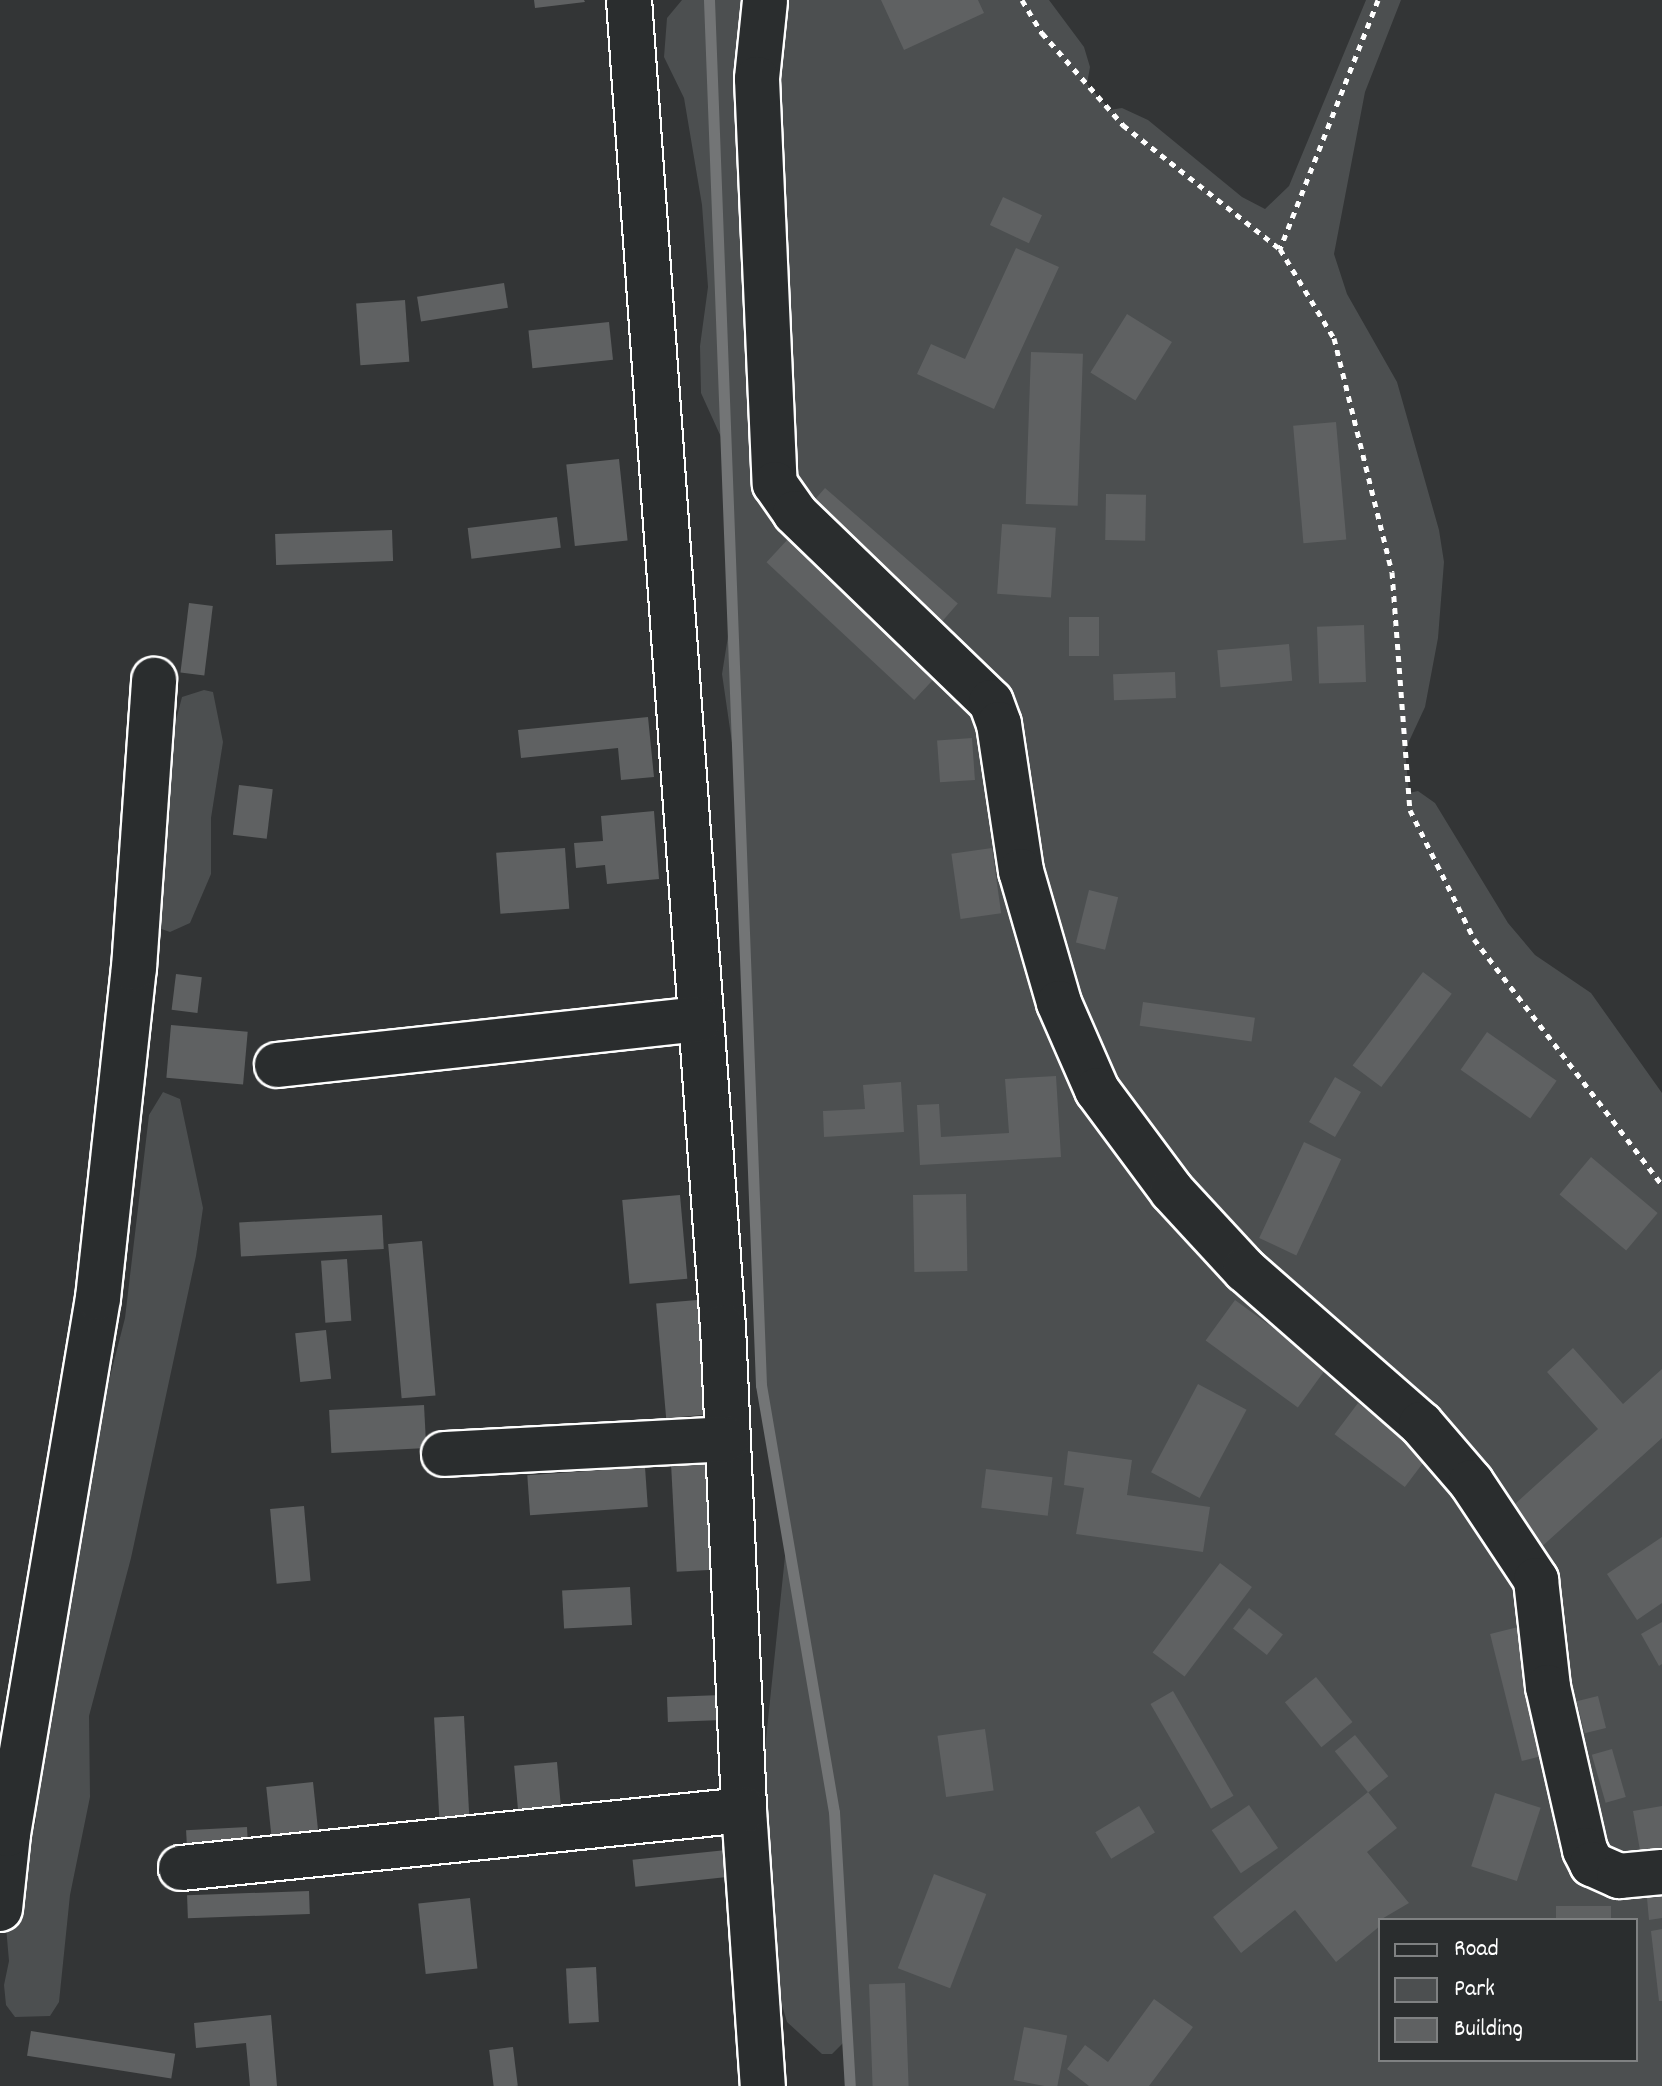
<!DOCTYPE html>
<html>
<head>
<meta charset="utf-8">
<style>
  body { margin:0 }
  #map { position:relative; width:1662px; height:2086px; overflow:hidden; background:#333536; font-family:Dekko,sans-serif }
  div>[style] { position:absolute }
  [style*='--x'] { left:calc(var(--x)*1px); top:calc(var(--y)*1px); width:calc(var(--w)*1px); rotate:calc(var(--a)*1deg) }
  .green>* { inset:0; background:#4c4f50 }
  .stream>* { height:11px; margin:-5.5px; padding:0 5.5px; transform-origin:5.5px; border-radius:5.5px; background:#737576 }
  .building>* { inset:0; background:#5f6162; transform-origin:0 0 }
  .path>* { height:5px; margin-top:-2.5px; transform-origin:0; background:repeating-linear-gradient(90deg,#fff 0 6px,transparent 0 12px) }
  .roads { filter:drop-shadow(2px 0 #fff) drop-shadow(-2px 0 #fff) drop-shadow(0 2px #fff) drop-shadow(0 -2px #fff) }
  .minor>* { height:44px; margin:-22px; padding:0 22px; transform-origin:22px; border-radius:22px; background:#2a2d2e }
  span { translate:-50% -50%; white-space:nowrap; text-align:center; line-height:1.15; -webkit-text-stroke:6px #2a2d2e; paint-order:stroke }
  .legend { position:absolute; left:1378px; top:1918px; width:260px; height:144px; box-sizing:border-box; background:#2a2d2e; border:2px solid #7f8182; margin:0; padding:10px 14px; list-style:none; font-size:24px; color:#fff }
  .legend li { display:flex; align-items:center; gap:16px; height:40px }
  .legend b { width:40px; border:2px solid #7f8182 }
</style>
</head>
<body>
<div id="map">
  <div class="green">
    <i style="clip-path:polygon(evenodd,682px 0,1049px 0,1084px 47px,1090px 67px,1087px 84px,1110px 110px,1122px 108px,1148px 120px,1242px 197px,1265px 209px,1289px 186px,1366px 0,1401px 0,1365px 92px,1334px 254px,1347px 294px,1397px 382px,1439px 530px,1444px 562px,1438px 638px,1425px 707px,1405px 750px,1409px 793px,1418px 791px,1435px 803px,1508px 923px,1535px 955px,1591px 993px,1662px 1093px,1662px 2086px,850px 2086px,847px 2039px,832px 2054px,822px 2054px,787px 2022px,777px 1988px,764px 1758px,787px 1537px,761px 1385px,738px 784px,722px 674px,732px 611px,726px 448px,701px 393px,700px 346px,708px 287px,702px 205px,684px 98px,664px 57px,667px 18px,682px 0,1380px 1920px,1636px 1920px,1636px 2060px,1380px 2060px,1380px 1920px)"></i>
    <i style="clip-path:polygon(204px 690px,213px 692px,223px 742px,211px 818px,211px 874px,190px 923px,170px 932px,153px 926px,161px 778px,182px 697px)"></i>
    <i style="clip-path:polygon(163px 1092px,180px 1099px,203px 1208px,196px 1256px,131px 1558px,89px 1716px,90px 1797px,70px 1895px,59px 2002px,50px 2016px,15px 2017px,6px 2005px,4px 1985px,9px 1961px,6px 1927px,36px 1821px,31px 1793px,81px 1490px,125px 1318px,149px 1115px)"></i>
  </div>
  <div class="stream">
    <i style="--x:709;--y:0;--w:1386;--a:87.85"></i>
    <i style="--x:761;--y:1385;--w:433;--a:80.3"></i>
    <i style="--x:834;--y:1812;--w:274;--a:86.7"></i>
  </div>
  <div class="building">
    <i style="clip-path:polygon(534px 0,584px 0,585px 2px,535px 8px)"></i>
    <i style="clip-path:polygon(881px 0,978px 0,984px 13px,904px 50px)"></i>
    <i style="left:1003px;top:197px;width:43px;height:31px;rotate:25deg"></i>
    <i style="clip-path:polygon(1016px 248px,1059px 267px,994px 409px,917px 374px,931px 344px,965px 359px)"></i>
    <i style="left:504px;top:283px;width:25px;height:88px;rotate:81deg"></i>
    <i style="left:405px;top:300px;width:62px;height:49px;rotate:86deg"></i>
    <i style="left:1127px;top:314px;width:53px;height:69px;rotate:32deg"></i>
    <i style="left:609px;top:322px;width:38px;height:81px;rotate:84deg"></i>
    <i style="left:1031px;top:352px;width:52px;height:152px;rotate:2deg"></i>
    <i style="left:1336px;top:422px;width:118px;height:43px;rotate:85deg"></i>
    <i style="left:619px;top:459px;width:82px;height:53px;rotate:84deg"></i>
    <i style="left:825px;top:488px;width:176px;height:31px;rotate:41deg"></i>
    <i style="left:1106px;top:494px;width:40px;height:46px;rotate:1deg"></i>
    <i style="left:557px;top:517px;width:31px;height:90px;rotate:83deg"></i>
    <i style="left:1002px;top:524px;width:54px;height:70px;rotate:4deg"></i>
    <i style="left:392px;top:530px;width:31px;height:117px;rotate:88deg"></i>
    <i style="left:789px;top:538px;width:202px;height:33px;rotate:43deg"></i>
    <i style="left:189px;top:603px;width:24px;height:70px;rotate:7deg"></i>
    <i style="left:1069px;top:617px;width:30px;height:39px"></i>
    <i style="left:1364px;top:625px;width:57px;height:47px;rotate:88deg"></i>
    <i style="left:1289px;top:644px;width:37px;height:72px;rotate:85deg"></i>
    <i style="left:1175px;top:672px;width:26px;height:62px;rotate:88deg"></i>
    <i style="clip-path:polygon(648px 717px,654px 777px,621px 780px,618px 748px,521px 758px,518px 730px)"></i>
    <i style="left:972px;top:738px;width:42px;height:35px;rotate:86deg"></i>
    <i style="left:239px;top:785px;width:34px;height:50px;rotate:7deg"></i>
    <i style="clip-path:polygon(654px 811px,659px 879px,607px 884px,605px 865px,576px 868px,574px 843px,603px 841px,601px 816px)"></i>
    <i style="left:565px;top:848px;width:61px;height:69px;rotate:86deg"></i>
    <i style="left:992px;top:848px;width:66px;height:41px;rotate:82deg"></i>
    <i style="left:1089px;top:890px;width:30px;height:54px;rotate:14deg"></i>
    <i style="left:1423px;top:972px;width:36px;height:117px;rotate:37deg"></i>
    <i style="left:176px;top:974px;width:26px;height:36px;rotate:7deg"></i>
    <i style="left:1143px;top:1002px;width:113px;height:24px;rotate:8deg"></i>
    <i style="left:171px;top:1025px;width:77px;height:53px;rotate:5deg"></i>
    <i style="left:1487px;top:1032px;width:85px;height:46px;rotate:35deg"></i>
    <i style="clip-path:polygon(1056px 1076px,1061px 1157px,920px 1165px,917px 1105px,939px 1104px,941px 1137px,1009px 1133px,1005px 1079px)"></i>
    <i style="left:1335px;top:1077px;width:30px;height:52px;rotate:30deg"></i>
    <i style="clip-path:polygon(901px 1082px,904px 1132px,824px 1137px,823px 1111px,865px 1109px,863px 1085px)"></i>
    <i style="left:1304px;top:1142px;width:41px;height:106px;rotate:25deg"></i>
    <i style="left:1591px;top:1157px;width:87px;height:49px;rotate:40deg"></i>
    <i style="left:966px;top:1194px;width:77px;height:53px;rotate:89deg"></i>
    <i style="left:680px;top:1195px;width:84px;height:58px;rotate:85deg"></i>
    <i style="left:382px;top:1215px;width:34px;height:143px;rotate:87deg"></i>
    <i style="left:422px;top:1241px;width:155px;height:34px;rotate:85deg"></i>
    <i style="left:347px;top:1259px;width:62px;height:26px;rotate:86deg"></i>
    <i style="left:697px;top:1300px;width:115px;height:41px;rotate:85deg"></i>
    <i style="left:1235px;top:1300px;width:114px;height:50px;rotate:36deg"></i>
    <i style="left:326px;top:1330px;width:49px;height:31px;rotate:84deg"></i>
    <i style="clip-path:polygon(1573px 1348px,1623px 1404px,1662px 1369px,1662px 1438px,1538px 1550px,1505px 1513px,1598px 1429px,1547px 1372px)"></i>
    <i style="left:1198px;top:1384px;width:55px;height:100px;rotate:28deg"></i>
    <i style="left:1358px;top:1403px;width:88px;height:39px;rotate:37deg"></i>
    <i style="left:424px;top:1405px;width:43px;height:95px;rotate:87deg"></i>
    <i style="clip-path:polygon(1068px 1451px,1132px 1460px,1127px 1495px,1210px 1507px,1203px 1552px,1076px 1534px,1084px 1488px,1064px 1485px)"></i>
    <i style="left:707px;top:1462px;width:108px;height:36px;rotate:87deg"></i>
    <i style="left:645px;top:1467px;width:40px;height:118px;rotate:86deg"></i>
    <i style="left:986px;top:1469px;width:67px;height:39px;rotate:7deg"></i>
    <i style="left:304px;top:1506px;width:75px;height:34px;rotate:85deg"></i>
    <i style="clip-path:polygon(1662px 1537px,1662px 1603px,1637px 1620px,1607px 1574px)"></i>
    <i style="left:1220px;top:1563px;width:40px;height:112px;rotate:37deg"></i>
    <i style="left:630px;top:1587px;width:38px;height:68px;rotate:87deg"></i>
    <i style="left:1249px;top:1608px;width:43px;height:26px;rotate:38deg"></i>
    <i style="clip-path:polygon(1662px 1622px,1662px 1664px,1659px 1666px,1641px 1634px)"></i>
    <i style="left:1526px;top:1625px;width:131px;height:37px;rotate:76deg"></i>
    <i style="left:1316px;top:1677px;width:58px;height:40px;rotate:51deg"></i>
    <i style="left:1173px;top:1691px;width:121px;height:26px;rotate:60deg"></i>
    <i style="left:722px;top:1695px;width:25px;height:55px;rotate:88deg"></i>
    <i style="left:1598px;top:1696px;width:33px;height:22px;rotate:76deg"></i>
    <i style="left:464px;top:1716px;width:114px;height:30px;rotate:87deg"></i>
    <i style="left:985px;top:1729px;width:62px;height:48px;rotate:82deg"></i>
    <i style="left:1355px;top:1735px;width:53px;height:26px;rotate:51deg"></i>
    <i style="left:1612px;top:1749px;width:50px;height:21px;rotate:74deg"></i>
    <i style="left:557px;top:1762px;width:59px;height:43px;rotate:85deg"></i>
    <i style="left:313px;top:1782px;width:60px;height:47px;rotate:84deg"></i>
    <i style="clip-path:polygon(1368px 1792px,1397px 1828px,1367px 1852px,1409px 1903px,1380px 1920px,1380px 1926px,1336px 1962px,1295px 1910px,1241px 1953px,1213px 1917px)"></i>
    <i style="left:1495px;top:1793px;width:48px;height:77px;rotate:18deg"></i>
    <i style="left:1249px;top:1805px;width:52px;height:45px;rotate:56deg"></i>
    <i style="left:1139px;top:1806px;width:31px;height:51px;rotate:59deg"></i>
    <i style="clip-path:polygon(1662px 1806px,1662px 1864px,1643px 1867px,1633px 1811px)"></i>
    <i style="left:247px;top:1827px;width:21px;height:61px;rotate:87deg"></i>
    <i style="left:736px;top:1849px;width:27px;height:104px;rotate:84deg"></i>
    <i style="left:934px;top:1874px;width:56px;height:101px;rotate:21deg"></i>
    <i style="left:309px;top:1891px;width:23px;height:122px;rotate:88deg"></i>
    <i style="clip-path:polygon(1662px 1897px,1662px 1918px,1649px 1920px,1647px 1898px)"></i>
    <i style="left:470px;top:1898px;width:71px;height:52px;rotate:84deg"></i>
    <i style="left:1556px;top:1906px;width:55px;height:14px"></i>
    <i style="clip-path:polygon(1662px 1929px,1662px 2001px,1659px 2001px,1651px 1931px)"></i>
    <i style="left:596px;top:1967px;width:55px;height:30px;rotate:87deg"></i>
    <i style="left:905px;top:1983px;width:103px;height:36px;rotate:88deg"></i>
    <i style="clip-path:polygon(1154px 1999px,1193px 2027px,1149px 2086px,1089px 2086px,1067px 2069px,1085px 2045px,1108px 2062px)"></i>
    <i style="clip-path:polygon(271px 2015px,277px 2086px,250px 2086px,246px 2043px,196px 2048px,194px 2023px)"></i>
    <i style="left:1024px;top:2027px;width:44px;height:54px;rotate:11deg"></i>
    <i style="left:31px;top:2031px;width:146px;height:25px;rotate:9deg"></i>
    <i style="left:513px;top:2047px;width:39px;height:24px;rotate:83deg"></i>
  </div>
  <div class="path">
    <i style="--x:1022;--y:0;--w:39;--a:59"></i>
    <i style="--x:1042;--y:33;--w:123;--a:48.6"></i>
    <i style="--x:1123;--y:125;--w:200;--a:38.3"></i>
    <i style="--x:1378;--y:0;--w:268;--a:111.5"></i>
    <i style="--x:1280;--y:249;--w:104;--a:58.8"></i>
    <i style="--x:1334;--y:338;--w:241;--a:76.1"></i>
    <i style="--x:1392;--y:572;--w:239;--a:85.7"></i>
    <i style="--x:1410;--y:810;--w:144;--a:63.6"></i>
    <i style="--x:1474;--y:939;--w:310;--a:52.6"></i>
  </div>
  <div class="roads">
    <div class="minor">
      <i style="--x:629;--y:0;--w:1330;--a:85.95"></i>
      <i style="--x:723;--y:1327;--w:483;--a:87.5"></i>
      <i style="--x:744;--y:1810;--w:277;--a:86.1"></i>
      <i style="--x:765;--y:1;--w:78;--a:95.9"></i>
      <i style="--x:757;--y:79;--w:405;--a:87.5"></i>
      <i style="--x:775;--y:484;--w:35;--a:55"></i>
      <i style="--x:795;--y:513;--w:272;--a:44"></i>
      <i style="--x:991;--y:702;--w:23;--a:70"></i>
      <i style="--x:999;--y:724;--w:149;--a:81.5"></i>
      <i style="--x:1021;--y:871;--w:137;--a:73.9"></i>
      <i style="--x:1059;--y:1003;--w:95;--a:66.4"></i>
      <i style="--x:1097;--y:1090;--w:126;--a:53.4"></i>
      <i style="--x:1172;--y:1191;--w:108;--a:47.3"></i>
      <i style="--x:1245;--y:1270;--w:234;--a:41.2"></i>
      <i style="--x:1421;--y:1424;--w:77;--a:49.2"></i>
      <i style="--x:1471;--y:1482;--w:118;--a:56.4"></i>
      <i style="--x:1536;--y:1580;--w:108;--a:83.6"></i>
      <i style="--x:1548;--y:1687;--w:167;--a:77.2"></i>
      <i style="--x:1585;--y:1850;--w:16;--a:63"></i>
      <i style="--x:1592;--y:1864;--w:30;--a:24"></i>
      <i style="--x:1619;--y:1876;--w:43;--a:-5.3"></i>
      <i style="--x:277;--y:1065;--w:425;--a:-6.2"></i>
      <i style="--x:444;--y:1454;--w:283;--a:-3"></i>
      <i style="--x:181;--y:1868;--w:566;--a:-5.88"></i>
      <i style="--x:0;--y:1909;--w:75;--a:-83.9"></i>
      <i style="--x:8;--y:1834;--w:544;--a:-80.47"></i>
      <i style="--x:98;--y:1298;--w:332;--a:-83.8"></i>
      <i style="--x:134;--y:968;--w:289;--a:-86"></i>
    </div>
  </div>
  <ul class="legend">
  <li><b style="height:10px;background:#2a2d2e"></b>Road</li>
  <li><b style="height:22px;background:#4c4f50"></b>Park</li>
  <li><b style="height:22px;background:#5f6162"></b>Building</li>
  </ul>
</div>
</body>
</html>
